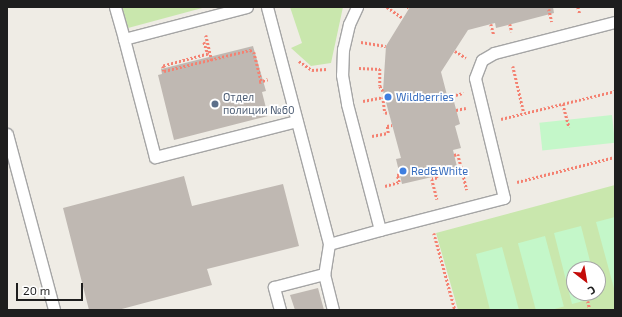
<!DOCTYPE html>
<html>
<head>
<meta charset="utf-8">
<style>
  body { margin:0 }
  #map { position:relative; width:622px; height:317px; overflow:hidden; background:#efece5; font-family:"Exo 2",sans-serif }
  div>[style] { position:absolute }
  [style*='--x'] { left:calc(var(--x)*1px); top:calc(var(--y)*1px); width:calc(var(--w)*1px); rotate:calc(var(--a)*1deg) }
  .grass>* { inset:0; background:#c9e7ad }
  .park>* { inset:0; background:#c4f7c9; transform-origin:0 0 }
  .building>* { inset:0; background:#bfb8b2 }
  .path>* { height:2.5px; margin-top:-1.25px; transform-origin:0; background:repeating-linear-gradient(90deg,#f48171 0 2px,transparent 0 4px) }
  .roads { filter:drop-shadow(1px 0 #a5a5a5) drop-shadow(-1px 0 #a5a5a5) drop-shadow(0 1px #a5a5a5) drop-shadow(0 -1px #a5a5a5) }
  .service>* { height:11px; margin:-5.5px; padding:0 5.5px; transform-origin:5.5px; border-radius:5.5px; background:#fff }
  .dots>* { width:11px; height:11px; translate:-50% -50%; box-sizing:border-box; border:2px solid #fff; border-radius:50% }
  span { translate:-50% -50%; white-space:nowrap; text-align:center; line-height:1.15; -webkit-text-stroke:3.5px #fff; paint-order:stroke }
  .shop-label { font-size:11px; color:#366cbe }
  .left { translate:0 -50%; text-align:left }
  .service-label { font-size:11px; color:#4e5e75 }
  .frame { position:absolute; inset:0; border:8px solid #1e1e1e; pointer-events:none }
  .north { position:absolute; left:566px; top:261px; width:40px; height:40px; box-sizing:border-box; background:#fff; border:1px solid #a5a5a5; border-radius:50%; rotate:149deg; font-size:11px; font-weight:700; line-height:16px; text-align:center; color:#1e1e1e }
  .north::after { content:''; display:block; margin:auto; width:14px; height:18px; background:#c40c09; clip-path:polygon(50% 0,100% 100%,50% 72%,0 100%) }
  .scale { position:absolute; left:16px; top:283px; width:67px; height:18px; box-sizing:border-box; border:2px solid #1e1e1e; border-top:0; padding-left:5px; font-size:12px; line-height:14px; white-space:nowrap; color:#1e1e1e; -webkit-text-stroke:3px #fff; paint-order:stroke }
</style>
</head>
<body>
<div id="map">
  <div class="grass">
    <i style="clip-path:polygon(122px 7px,206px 7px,128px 28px)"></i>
    <i style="clip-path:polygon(290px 7px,343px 7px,331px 63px,311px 66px,291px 48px,302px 43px)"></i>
    <i style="clip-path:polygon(evenodd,615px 185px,615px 310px,458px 310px,436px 233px,615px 185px,574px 269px,598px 269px,598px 293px,574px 293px,574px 269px)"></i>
  </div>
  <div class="park">
    <i style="left:612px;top:115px;width:28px;height:73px;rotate:84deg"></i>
    <i style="clip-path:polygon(615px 217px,615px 292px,596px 222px)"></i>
    <i style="clip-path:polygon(581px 226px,592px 269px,574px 269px,574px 293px,598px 293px,599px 297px,572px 304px,554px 233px)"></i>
    <i style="left:545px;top:236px;width:73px;height:28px;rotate:75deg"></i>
    <i style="clip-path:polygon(502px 247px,519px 310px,490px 310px,476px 254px)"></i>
  </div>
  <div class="building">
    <i style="clip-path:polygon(410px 7px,553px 7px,554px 13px,496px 28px,495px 23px,468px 30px,441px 72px,448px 99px,453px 98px,460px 124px,455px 126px,461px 148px,453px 150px,458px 171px,402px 184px,396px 159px,401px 158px,383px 91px,386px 46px)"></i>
    <i style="clip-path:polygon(253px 46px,266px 91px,262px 92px,268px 116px,174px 140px,158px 75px,162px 74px,161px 69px)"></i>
    <i style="clip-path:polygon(184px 176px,192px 206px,283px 184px,299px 246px,207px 269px,212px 285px,118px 310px,89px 310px,63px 208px)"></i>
    <i style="clip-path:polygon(318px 288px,324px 310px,295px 310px,290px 295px)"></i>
  </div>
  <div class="path">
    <i style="--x:387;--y:7;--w:19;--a:35"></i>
    <i style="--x:408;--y:7;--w:1;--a:45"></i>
    <i style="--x:578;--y:7;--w:7;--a:74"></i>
    <i style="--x:549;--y:9;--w:13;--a:77"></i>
    <i style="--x:491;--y:24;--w:11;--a:75"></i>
    <i style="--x:510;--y:24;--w:8;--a:76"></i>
    <i style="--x:206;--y:35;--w:27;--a:77"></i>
    <i style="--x:204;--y:42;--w:13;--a:72"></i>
    <i style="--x:208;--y:54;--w:47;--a:165.1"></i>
    <i style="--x:163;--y:66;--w:5;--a:79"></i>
    <i style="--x:164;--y:71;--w:89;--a:-13.7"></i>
    <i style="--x:250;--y:50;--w:4;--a:27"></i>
    <i style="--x:254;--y:52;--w:30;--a:76"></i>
    <i style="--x:361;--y:42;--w:25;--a:9"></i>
    <i style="--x:455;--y:51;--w:13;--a:32"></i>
    <i style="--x:299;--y:61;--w:16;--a:35"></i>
    <i style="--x:312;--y:70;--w:15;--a:-4"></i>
    <i style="--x:513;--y:66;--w:48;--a:76.8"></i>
    <i style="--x:359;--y:68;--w:21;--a:3"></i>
    <i style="--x:380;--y:69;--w:17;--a:90"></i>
    <i style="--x:380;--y:86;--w:6;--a:59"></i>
    <i style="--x:259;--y:82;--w:9;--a:-18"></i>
    <i style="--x:448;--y:97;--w:16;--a:-15"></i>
    <i style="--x:363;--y:101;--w:20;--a:-11"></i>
    <i style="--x:383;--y:97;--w:16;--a:83"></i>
    <i style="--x:385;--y:113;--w:4;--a:-14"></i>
    <i style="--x:563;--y:104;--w:24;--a:75"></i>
    <i style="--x:456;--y:110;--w:10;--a:-11"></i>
    <i style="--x:501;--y:119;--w:117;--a:-13.8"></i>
    <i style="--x:372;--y:136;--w:16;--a:-11"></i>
    <i style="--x:388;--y:133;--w:7;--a:-98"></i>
    <i style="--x:387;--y:126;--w:5;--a:-11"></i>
    <i style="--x:454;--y:155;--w:4;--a:-14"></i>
    <i style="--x:458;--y:154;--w:37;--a:76"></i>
    <i style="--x:437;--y:176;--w:2;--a:90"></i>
    <i style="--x:437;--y:178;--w:5;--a:169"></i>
    <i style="--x:432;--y:179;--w:21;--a:76"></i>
    <i style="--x:517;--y:182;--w:101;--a:-14.3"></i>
    <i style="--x:385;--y:186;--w:15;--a:-16"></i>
    <i style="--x:399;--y:182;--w:7;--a:-106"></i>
    <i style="--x:397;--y:175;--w:3;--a:-18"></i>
    <i style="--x:434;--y:233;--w:80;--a:74.7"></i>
    <i style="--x:588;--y:301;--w:9;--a:77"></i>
  </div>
  <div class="roads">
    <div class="service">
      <i style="--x:115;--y:7;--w:33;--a:74"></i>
      <i style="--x:124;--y:39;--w:127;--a:-14.6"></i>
      <i style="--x:267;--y:7;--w:245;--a:75.3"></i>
      <i style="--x:329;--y:244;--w:30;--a:99"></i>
      <i style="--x:324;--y:274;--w:37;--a:76"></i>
      <i style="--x:357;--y:7;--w:19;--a:115"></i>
      <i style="--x:349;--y:24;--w:26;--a:103"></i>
      <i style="--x:343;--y:49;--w:26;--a:92"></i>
      <i style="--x:342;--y:75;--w:29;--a:80"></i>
      <i style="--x:347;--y:104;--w:130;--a:75.3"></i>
      <i style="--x:380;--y:230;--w:128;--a:-14.5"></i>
      <i style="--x:504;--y:198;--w:123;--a:-103.6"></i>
      <i style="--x:475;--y:78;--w:19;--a:-69"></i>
      <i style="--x:482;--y:60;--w:14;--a:-30"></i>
      <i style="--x:494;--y:53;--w:125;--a:-14.4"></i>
      <i style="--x:124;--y:39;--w:122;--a:75.3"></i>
      <i style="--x:155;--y:157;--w:146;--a:-14.3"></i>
      <i style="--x:7;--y:134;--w:182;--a:75"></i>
      <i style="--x:329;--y:244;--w:53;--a:-15.4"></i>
      <i style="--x:280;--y:310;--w:24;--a:-105"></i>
      <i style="--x:274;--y:287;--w:52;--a:-14.6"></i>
    </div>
  </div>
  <div class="dots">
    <i style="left:388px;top:97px;background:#3f7fe0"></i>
    <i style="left:215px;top:104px;background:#5c6f8a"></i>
    <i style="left:403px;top:171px;background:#3f7fe0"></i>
  </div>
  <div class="shop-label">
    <span class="left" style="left:396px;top:97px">Wildberries</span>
    <span class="left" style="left:411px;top:171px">Red&amp;White</span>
  </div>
  <div class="service-label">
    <span class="left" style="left:223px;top:104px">Отдел<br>полиции №60</span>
  </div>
  <div class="frame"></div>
  <div class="north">С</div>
  <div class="scale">20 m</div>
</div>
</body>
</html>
